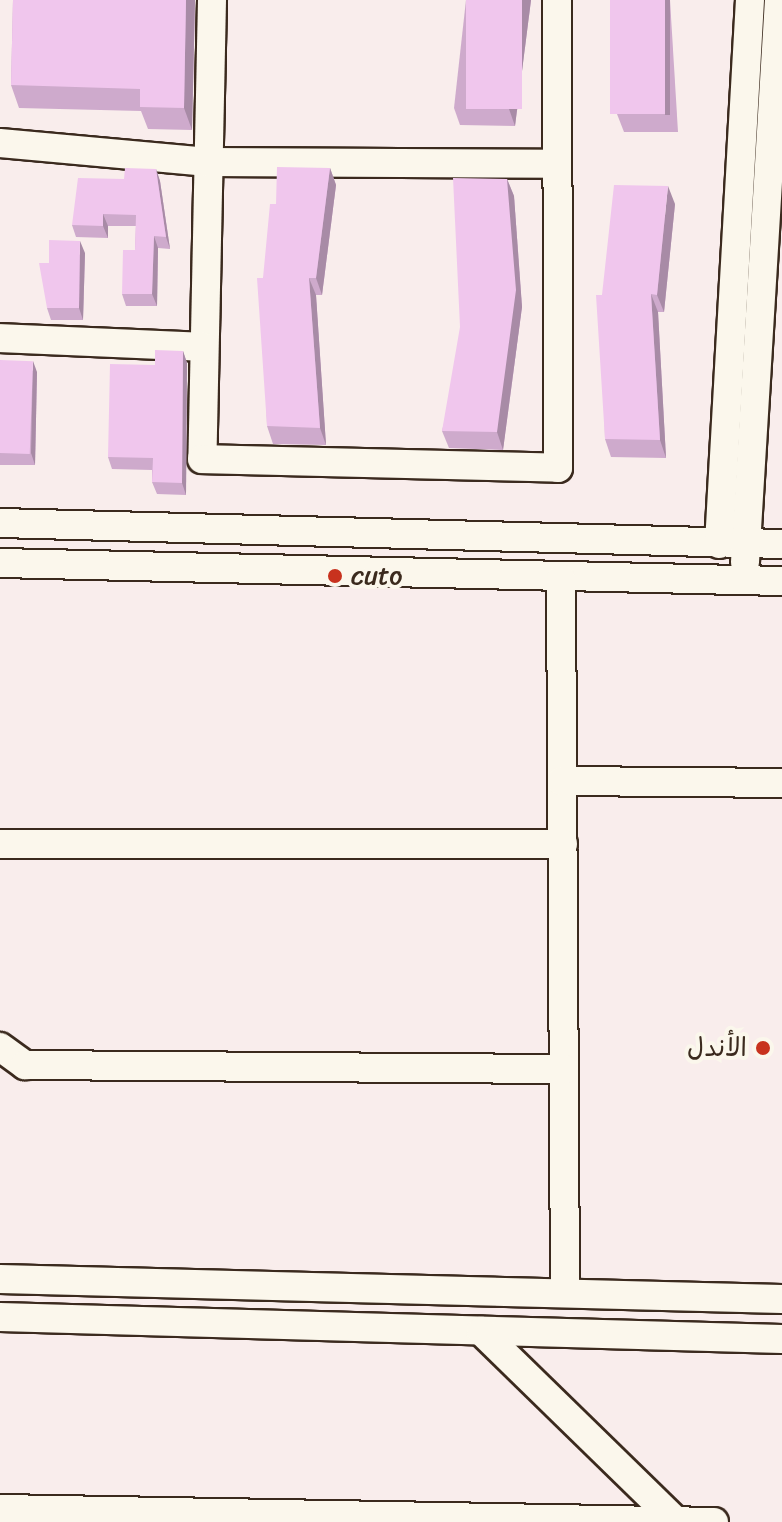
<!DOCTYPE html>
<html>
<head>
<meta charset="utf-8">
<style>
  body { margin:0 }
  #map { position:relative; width:782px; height:1522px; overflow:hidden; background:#f9edec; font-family:Sriracha,"Playpen Sans Arabic",sans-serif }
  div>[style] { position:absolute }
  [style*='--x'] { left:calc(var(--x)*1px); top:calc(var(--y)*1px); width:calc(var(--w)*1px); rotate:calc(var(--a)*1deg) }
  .roads { filter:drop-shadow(2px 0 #3b2a1e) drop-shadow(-2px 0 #3b2a1e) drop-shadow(0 2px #3b2a1e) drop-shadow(0 -2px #3b2a1e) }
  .minor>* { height:28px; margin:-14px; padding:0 14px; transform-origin:14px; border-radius:14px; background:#fbf7ec }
  .wall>* { inset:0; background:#ceaacc }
  .shaded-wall>* { inset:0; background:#a88ba6; transform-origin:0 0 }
  .building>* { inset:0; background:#f0c6ed; transform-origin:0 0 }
  .dots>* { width:22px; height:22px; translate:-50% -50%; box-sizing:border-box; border:4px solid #fbf7ec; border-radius:50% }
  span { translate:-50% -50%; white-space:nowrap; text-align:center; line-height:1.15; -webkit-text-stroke:8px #fbf7ec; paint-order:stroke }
  .poi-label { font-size:26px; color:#3b2a1e }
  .left { translate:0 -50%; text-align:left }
  .right { translate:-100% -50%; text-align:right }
</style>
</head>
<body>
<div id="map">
  <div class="roads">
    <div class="minor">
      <i style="--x:212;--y:0;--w:459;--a:91.2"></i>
      <i style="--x:202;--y:459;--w:356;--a:1.4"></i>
      <i style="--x:558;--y:468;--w:468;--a:-90.1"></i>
      <i style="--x:0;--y:143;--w:209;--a:5.2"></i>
      <i style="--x:208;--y:162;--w:349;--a:0.3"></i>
      <i style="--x:0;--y:338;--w:204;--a:2.5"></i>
      <i style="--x:0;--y:523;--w:782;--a:1.54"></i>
      <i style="--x:719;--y:544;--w:545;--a:-86.74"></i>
      <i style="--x:745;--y:562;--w:563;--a:-86.54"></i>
      <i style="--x:0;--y:563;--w:782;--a:1.32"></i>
      <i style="--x:561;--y:579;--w:714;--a:89.68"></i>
      <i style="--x:562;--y:781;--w:220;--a:0.5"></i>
      <i style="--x:0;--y:844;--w:563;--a:0"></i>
      <i style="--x:0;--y:1047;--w:31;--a:36"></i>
      <i style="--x:25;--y:1065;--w:539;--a:0.43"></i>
      <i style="--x:0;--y:1279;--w:782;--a:1.47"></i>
      <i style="--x:0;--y:1317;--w:782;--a:1.61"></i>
      <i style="--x:481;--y:1331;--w:271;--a:44.3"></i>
      <i style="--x:0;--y:1509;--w:714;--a:1.04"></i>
    </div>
  </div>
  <div class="wall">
    <i style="clip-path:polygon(13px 0,195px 0,192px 130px,148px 129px,141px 111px,19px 108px,11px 85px)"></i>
    <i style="clip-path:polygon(466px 0,531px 0,515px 126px,460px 125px,454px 108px)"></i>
    <i style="clip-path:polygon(610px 0,670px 0,678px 132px,624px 132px,617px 114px)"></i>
    <i style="clip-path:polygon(330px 168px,336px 185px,322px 295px,316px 295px,326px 445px,273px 444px,267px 426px,263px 278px)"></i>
    <i style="clip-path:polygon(156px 169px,160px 181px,170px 249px,158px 248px,157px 306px,126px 306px,122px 294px,135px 250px,136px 226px,108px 226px,108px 238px,76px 237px,72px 225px)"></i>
    <i style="clip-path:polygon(507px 179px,514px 196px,522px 307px,503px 450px,449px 448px,442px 431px)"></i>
    <i style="clip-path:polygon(675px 204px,664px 312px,658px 312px,666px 458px,611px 457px,605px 439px,602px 295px)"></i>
    <i style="clip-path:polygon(85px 253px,83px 320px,51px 320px,47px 308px,49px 263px)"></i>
    <i style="clip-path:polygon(183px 351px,187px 363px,186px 495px,157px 494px,152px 482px,152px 470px,112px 469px,108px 457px,155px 365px)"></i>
    <i style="clip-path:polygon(0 360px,37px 372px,35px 465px,0 465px)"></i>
  </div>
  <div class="shaded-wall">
    <i style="clip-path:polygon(186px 0,195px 0,192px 130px,184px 108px)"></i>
    <i style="clip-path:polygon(522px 0,531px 0,515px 126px,509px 109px)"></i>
    <i style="left:665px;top:0;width:5px;height:115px"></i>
    <i style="clip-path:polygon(330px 168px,336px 185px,322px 295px,316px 278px)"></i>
    <i style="clip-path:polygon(156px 169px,160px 181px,170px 249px,166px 237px)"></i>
    <i style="clip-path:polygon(507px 179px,514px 196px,522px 307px,503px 450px,497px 432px)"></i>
    <i style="clip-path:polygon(668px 186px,675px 204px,664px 312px,657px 295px)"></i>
    <i style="clip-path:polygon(103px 214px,108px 226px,108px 238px,103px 226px)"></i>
    <i style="clip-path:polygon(154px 236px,158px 248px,157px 306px,152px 294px)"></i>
    <i style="clip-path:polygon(80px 241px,85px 253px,83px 320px,79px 308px)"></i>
    <i style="clip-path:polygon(309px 278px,316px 295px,326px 445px,320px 428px)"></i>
    <i style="clip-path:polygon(651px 294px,658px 312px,666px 458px,660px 440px)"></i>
    <i style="clip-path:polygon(183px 351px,187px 363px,186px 495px,182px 483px)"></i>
    <i style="clip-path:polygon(33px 361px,37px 372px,35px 465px,31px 453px)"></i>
  </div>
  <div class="building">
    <i style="clip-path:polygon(13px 0,186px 0,184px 108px,140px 107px,140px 89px,11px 85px)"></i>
    <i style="left:466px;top:0;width:56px;height:109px"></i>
    <i style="left:610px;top:0;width:55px;height:114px"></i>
    <i style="clip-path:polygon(277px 167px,330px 168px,316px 278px,309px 278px,320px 428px,267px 426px,257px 278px,263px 278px,270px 204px,276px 204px)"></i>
    <i style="clip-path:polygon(125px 168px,156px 169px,166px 237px,154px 236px,152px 294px,122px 294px,123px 250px,135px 250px,136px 215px,103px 214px,103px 226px,72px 225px,78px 178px,124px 179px)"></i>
    <i style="clip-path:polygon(453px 178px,507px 179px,516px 290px,497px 432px,442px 431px,460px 327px)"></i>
    <i style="clip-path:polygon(614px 185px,668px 186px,657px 295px,651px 294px,660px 440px,605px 439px,596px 295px,602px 295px)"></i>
    <i style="clip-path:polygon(49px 240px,80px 241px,79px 308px,47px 308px,39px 263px,49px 263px)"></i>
    <i style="clip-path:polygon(155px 350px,183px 351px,182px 483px,152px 482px,153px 458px,108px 457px,110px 364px,155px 365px)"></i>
    <i style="left:0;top:360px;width:33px;height:93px;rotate:2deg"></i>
  </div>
  <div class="dots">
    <i style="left:335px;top:576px;background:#c8321e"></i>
    <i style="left:763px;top:1048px;background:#c8321e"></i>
  </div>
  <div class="poi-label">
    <span class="left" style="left:351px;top:576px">cuto</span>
    <span class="right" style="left:747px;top:1048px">الأندل</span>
  </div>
</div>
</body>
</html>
